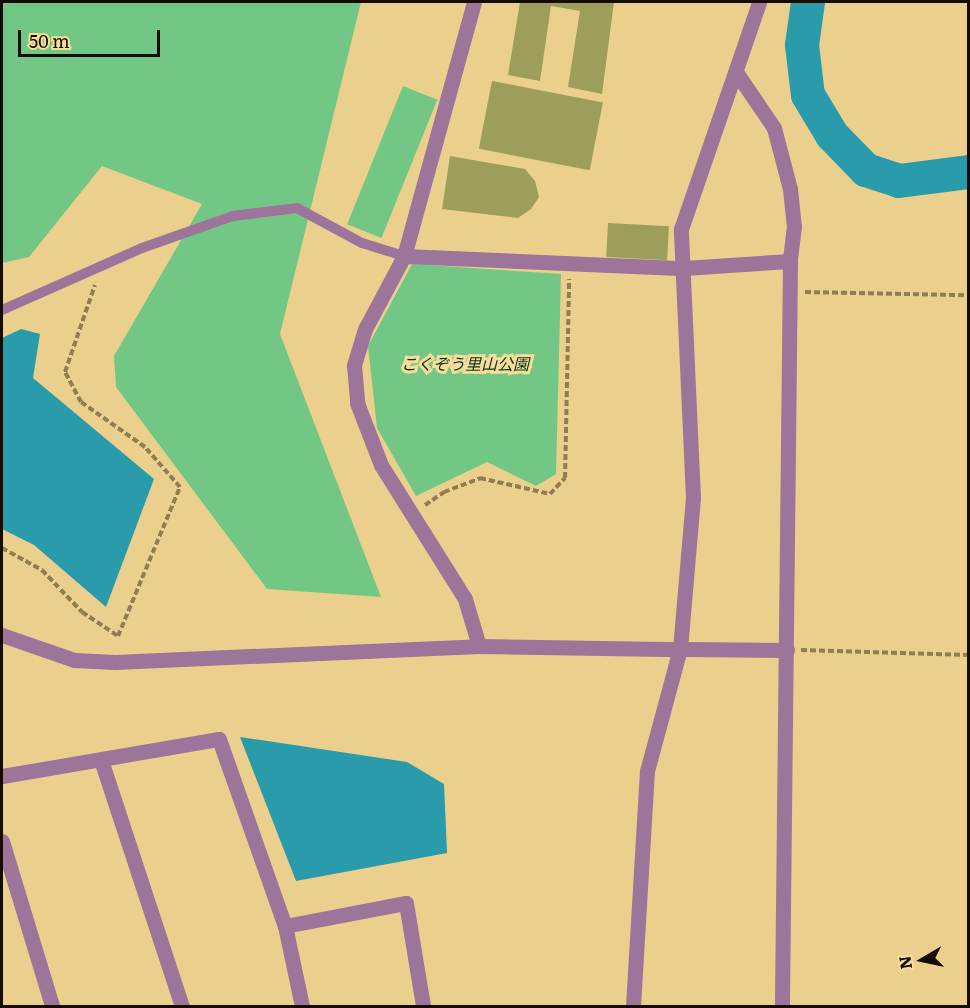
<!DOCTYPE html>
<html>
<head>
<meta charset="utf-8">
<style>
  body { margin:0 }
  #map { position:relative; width:970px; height:1008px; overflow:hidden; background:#ead08c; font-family:Literata,"Noto Sans JP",serif }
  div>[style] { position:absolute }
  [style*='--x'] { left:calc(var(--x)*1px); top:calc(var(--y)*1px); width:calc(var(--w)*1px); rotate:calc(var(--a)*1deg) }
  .green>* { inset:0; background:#72c784; transform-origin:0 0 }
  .water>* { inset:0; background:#2a9bab }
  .river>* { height:34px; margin:-17px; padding:0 17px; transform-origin:17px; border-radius:17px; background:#2a9bab }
  .building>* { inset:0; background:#9d9e59; transform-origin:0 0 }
  .path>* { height:4px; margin-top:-2px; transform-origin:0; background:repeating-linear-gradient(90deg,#907d51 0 6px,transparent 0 9px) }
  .service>* { height:10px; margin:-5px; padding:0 5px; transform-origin:5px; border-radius:5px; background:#9d749a }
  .minor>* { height:15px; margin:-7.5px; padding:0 7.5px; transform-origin:7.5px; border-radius:7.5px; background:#9d749a }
  .tertiary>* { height:15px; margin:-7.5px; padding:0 7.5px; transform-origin:7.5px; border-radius:7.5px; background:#9d749a }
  span { translate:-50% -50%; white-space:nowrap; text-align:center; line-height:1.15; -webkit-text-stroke:6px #f7dd99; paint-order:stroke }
  .park-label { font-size:16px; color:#053716; font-style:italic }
  .frame { position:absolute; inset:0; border:3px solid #150b00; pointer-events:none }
  .north { position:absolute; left:892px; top:930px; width:60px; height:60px; -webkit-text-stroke:4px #f7dd99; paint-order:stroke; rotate:261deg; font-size:16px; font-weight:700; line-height:24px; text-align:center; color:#150b00 }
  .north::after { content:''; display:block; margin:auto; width:21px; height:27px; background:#150b00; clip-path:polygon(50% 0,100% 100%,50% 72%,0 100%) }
  .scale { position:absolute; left:18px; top:30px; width:142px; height:27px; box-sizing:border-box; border:3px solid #150b00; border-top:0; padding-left:8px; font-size:18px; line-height:21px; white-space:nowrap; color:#150b00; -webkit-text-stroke:4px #f7dd99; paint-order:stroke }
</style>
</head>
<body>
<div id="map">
  <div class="green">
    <i style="clip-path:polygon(2px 2px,361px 2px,280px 334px,381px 597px,267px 589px,116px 387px,114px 356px,202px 204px,102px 166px,29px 257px,2px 263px)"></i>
    <i style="left:403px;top:86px;width:37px;height:149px;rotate:22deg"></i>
    <i style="clip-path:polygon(412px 264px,561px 274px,556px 474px,536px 486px,487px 462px,416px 496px,377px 428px,368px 346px)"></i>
  </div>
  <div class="water">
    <i style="clip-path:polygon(21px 329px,40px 334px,33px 378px,154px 479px,106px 607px,34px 545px,2px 529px,2px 338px)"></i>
    <i style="clip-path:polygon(240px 737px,407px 762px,444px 784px,447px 853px,296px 881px)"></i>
  </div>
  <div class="river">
    <i style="--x:808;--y:2;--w:43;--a:97.9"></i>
    <i style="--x:802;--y:45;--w:50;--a:83.2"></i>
    <i style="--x:808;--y:95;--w:47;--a:59"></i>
    <i style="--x:832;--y:135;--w:49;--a:45.8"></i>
    <i style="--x:866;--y:170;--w:35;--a:18"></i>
    <i style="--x:899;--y:181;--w:70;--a:-7.4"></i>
  </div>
  <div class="building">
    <i style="clip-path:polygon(520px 2px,614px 2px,602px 94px,568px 87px,580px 11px,551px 6px,540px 81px,508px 75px)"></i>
    <i style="left:492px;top:81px;width:113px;height:69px;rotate:11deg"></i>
    <i style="clip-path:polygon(450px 156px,525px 169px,535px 181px,539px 197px,531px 209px,518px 218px,442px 209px)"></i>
    <i style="left:608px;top:223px;width:61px;height:34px;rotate:3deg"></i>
  </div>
  <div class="path">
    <i style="--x:805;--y:292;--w:163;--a:1.1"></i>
    <i style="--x:425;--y:505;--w:23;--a:-34"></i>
    <i style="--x:444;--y:492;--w:39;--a:-21"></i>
    <i style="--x:480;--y:478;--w:72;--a:12.9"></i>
    <i style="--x:550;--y:494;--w:22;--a:-47"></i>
    <i style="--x:565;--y:478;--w:199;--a:-88.8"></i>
    <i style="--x:2;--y:548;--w:46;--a:28.8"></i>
    <i style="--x:42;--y:570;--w:58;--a:46.4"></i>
    <i style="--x:82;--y:612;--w:43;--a:33.7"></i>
    <i style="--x:118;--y:636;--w:161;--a:-67.4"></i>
    <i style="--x:180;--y:487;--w:53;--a:-131.2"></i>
    <i style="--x:145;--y:447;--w:78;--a:-144.9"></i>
    <i style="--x:81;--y:402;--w:34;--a:-118"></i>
    <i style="--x:65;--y:372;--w:92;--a:-71"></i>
    <i style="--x:801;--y:650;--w:167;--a:1.7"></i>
  </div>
  <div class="service">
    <i style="--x:2;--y:310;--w:153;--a:-23.9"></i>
    <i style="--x:142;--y:248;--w:96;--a:-19.4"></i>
    <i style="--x:233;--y:216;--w:64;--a:-7.1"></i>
    <i style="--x:297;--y:208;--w:74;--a:28.3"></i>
    <i style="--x:362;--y:243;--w:44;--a:17.2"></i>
  </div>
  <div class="minor">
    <i style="--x:474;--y:2;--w:263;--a:105.4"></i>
    <i style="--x:404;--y:256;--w:83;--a:118.1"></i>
    <i style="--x:365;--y:329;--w:38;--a:107"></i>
    <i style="--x:354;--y:365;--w:38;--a:85"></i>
    <i style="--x:357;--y:403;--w:66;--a:68.8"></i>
    <i style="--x:381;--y:465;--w:158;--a:57.9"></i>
    <i style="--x:465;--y:599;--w:49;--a:73.4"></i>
    <i style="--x:736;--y:72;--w:68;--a:55.8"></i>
    <i style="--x:774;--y:128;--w:63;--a:75.3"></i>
    <i style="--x:790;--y:189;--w:37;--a:84"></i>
    <i style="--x:794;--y:226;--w:35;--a:97"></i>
    <i style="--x:790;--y:261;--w:745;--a:90.62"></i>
    <i style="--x:404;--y:256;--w:280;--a:2.5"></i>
    <i style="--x:684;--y:268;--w:106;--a:-3.8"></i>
    <i style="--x:680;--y:649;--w:107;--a:0.5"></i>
    <i style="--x:101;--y:760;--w:259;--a:71.8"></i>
    <i style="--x:2;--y:776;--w:220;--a:-9.7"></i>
    <i style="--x:219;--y:739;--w:198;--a:70.6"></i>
    <i style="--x:285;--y:926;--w:82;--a:78"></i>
    <i style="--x:2;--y:841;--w:172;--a:73.1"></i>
    <i style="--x:285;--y:926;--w:123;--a:-10.8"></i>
    <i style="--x:406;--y:903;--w:104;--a:80.6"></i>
  </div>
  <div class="tertiary">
    <i style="--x:2;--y:635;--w:76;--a:19.1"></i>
    <i style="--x:74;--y:660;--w:41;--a:2.8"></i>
    <i style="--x:115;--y:662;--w:364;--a:-2.5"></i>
    <i style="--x:479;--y:646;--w:201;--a:0.9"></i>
    <i style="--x:633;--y:1006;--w:235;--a:-86.6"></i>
    <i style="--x:647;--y:771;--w:126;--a:-74.9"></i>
    <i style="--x:680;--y:649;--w:152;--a:-85.1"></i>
    <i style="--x:693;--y:498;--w:269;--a:-92.6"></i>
    <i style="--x:681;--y:229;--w:240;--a:-71"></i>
  </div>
  <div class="park-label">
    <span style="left:465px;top:363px">こくぞう里山公園</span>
  </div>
  <div class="frame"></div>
  <div class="north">N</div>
  <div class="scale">50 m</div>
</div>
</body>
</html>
